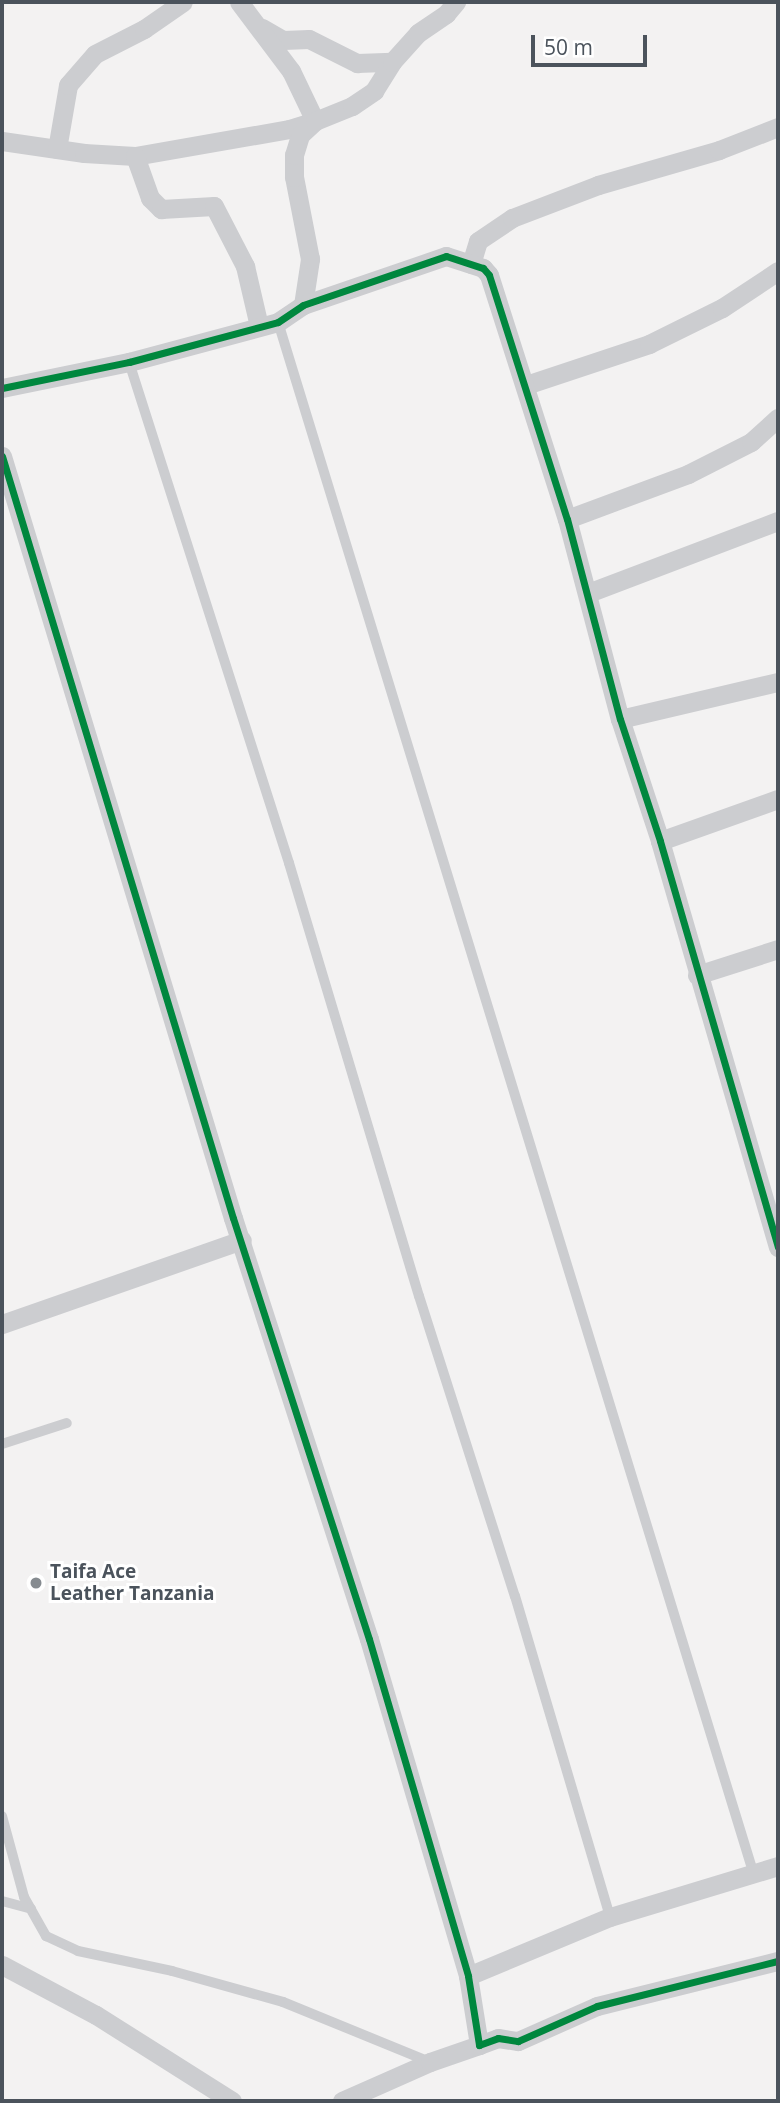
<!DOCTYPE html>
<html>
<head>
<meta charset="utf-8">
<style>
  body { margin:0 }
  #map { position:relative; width:780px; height:2103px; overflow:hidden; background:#f3f2f2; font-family:"Open Sans",sans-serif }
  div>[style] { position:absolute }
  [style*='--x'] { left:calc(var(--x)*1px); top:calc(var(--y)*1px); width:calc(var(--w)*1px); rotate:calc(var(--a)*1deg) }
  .service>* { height:10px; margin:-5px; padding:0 5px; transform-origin:5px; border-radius:5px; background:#cccdd0 }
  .minor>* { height:19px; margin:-9.5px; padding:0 9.5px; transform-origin:9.5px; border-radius:9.5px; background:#cccdd0 }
  .cycleway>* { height:7px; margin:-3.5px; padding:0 3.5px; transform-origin:3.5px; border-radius:3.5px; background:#00873e }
  .dots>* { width:19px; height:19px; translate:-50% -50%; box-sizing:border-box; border:4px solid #fff; border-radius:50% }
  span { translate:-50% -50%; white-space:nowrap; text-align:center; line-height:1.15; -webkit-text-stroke:6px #fff; paint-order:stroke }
  .poi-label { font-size:19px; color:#4b535c; font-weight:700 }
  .left { translate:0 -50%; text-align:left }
  .frame { position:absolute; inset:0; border:4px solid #4b535c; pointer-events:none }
  .scale { position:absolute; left:531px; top:35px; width:116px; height:32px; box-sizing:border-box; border:4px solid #4b535c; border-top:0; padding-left:9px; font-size:21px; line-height:24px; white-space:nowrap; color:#4b535c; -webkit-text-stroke:5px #fff; paint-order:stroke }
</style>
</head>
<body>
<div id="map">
  <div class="service">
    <i style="--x:278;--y:322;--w:1621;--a:72.96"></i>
    <i style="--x:129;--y:362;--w:526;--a:72.29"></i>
    <i style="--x:289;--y:863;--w:452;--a:73.3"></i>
    <i style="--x:419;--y:1296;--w:315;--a:72.3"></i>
    <i style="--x:515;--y:1596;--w:335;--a:73.5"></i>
    <i style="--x:2;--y:1444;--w:68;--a:-17.9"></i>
    <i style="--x:2;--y:1816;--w:84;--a:74.8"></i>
    <i style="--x:24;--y:1897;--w:45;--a:60.6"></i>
    <i style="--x:46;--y:1936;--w:35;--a:25"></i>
    <i style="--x:78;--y:1951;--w:96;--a:12"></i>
    <i style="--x:172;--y:1971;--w:115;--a:15.6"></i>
    <i style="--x:283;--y:2002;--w:159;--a:22.2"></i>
    <i style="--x:2;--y:1901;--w:30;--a:15"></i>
  </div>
  <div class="minor">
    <i style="--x:262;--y:28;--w:24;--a:30"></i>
    <i style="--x:283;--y:40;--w:26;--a:-2"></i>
    <i style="--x:309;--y:39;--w:54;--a:26.6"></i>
    <i style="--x:357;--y:63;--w:35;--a:-2"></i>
    <i style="--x:2;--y:141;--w:83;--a:8.3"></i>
    <i style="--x:84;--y:153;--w:51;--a:3.4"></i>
    <i style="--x:135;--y:156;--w:156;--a:-9.9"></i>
    <i style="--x:289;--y:129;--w:27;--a:-17"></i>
    <i style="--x:315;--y:121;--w:55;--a:-115.6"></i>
    <i style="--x:291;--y:71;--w:86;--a:-127"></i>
    <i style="--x:57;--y:149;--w:65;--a:-80.2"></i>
    <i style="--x:68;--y:85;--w:41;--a:-48.9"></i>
    <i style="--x:95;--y:54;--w:55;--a:-27"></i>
    <i style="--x:144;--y:29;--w:47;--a:-34.7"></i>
    <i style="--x:135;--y:156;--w:45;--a:70.3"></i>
    <i style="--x:150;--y:198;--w:16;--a:45"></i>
    <i style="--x:161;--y:209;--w:53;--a:-3.2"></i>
    <i style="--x:214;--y:206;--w:68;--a:62.7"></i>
    <i style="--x:245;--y:266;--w:62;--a:76.9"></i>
    <i style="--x:471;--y:264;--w:24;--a:-73"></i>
    <i style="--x:478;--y:241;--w:41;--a:-34.1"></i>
    <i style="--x:512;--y:218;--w:92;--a:-21"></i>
    <i style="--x:598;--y:185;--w:126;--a:-16.1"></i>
    <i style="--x:719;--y:150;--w:63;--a:-21.3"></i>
    <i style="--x:303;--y:305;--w:47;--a:-81.3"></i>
    <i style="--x:310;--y:259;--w:84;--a:-101"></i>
    <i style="--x:294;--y:177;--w:22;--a:-90"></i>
    <i style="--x:294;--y:155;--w:21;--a:-73"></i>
    <i style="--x:300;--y:135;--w:21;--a:-43"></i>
    <i style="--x:315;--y:121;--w:40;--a:-22"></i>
    <i style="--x:352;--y:106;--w:27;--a:-34"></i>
    <i style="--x:374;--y:91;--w:34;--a:-58"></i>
    <i style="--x:392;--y:62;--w:39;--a:-48"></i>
    <i style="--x:418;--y:33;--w:34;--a:-34"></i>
    <i style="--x:446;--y:14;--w:16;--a:-50"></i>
    <i style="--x:526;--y:385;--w:130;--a:-18.4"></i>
    <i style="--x:649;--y:344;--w:81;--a:-26.3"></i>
    <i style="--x:722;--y:308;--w:67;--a:-33.5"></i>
    <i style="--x:2;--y:388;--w:130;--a:-11.6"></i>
    <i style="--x:129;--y:362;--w:154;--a:-15"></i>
    <i style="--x:278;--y:322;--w:30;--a:-34"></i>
    <i style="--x:303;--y:305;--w:151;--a:-18.9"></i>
    <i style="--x:446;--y:256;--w:39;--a:18"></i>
    <i style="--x:483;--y:268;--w:9;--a:49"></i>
    <i style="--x:489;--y:275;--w:256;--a:72.3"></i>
    <i style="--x:567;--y:519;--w:207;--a:75.2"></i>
    <i style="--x:620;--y:719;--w:128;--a:71.8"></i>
    <i style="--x:660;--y:841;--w:423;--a:73.8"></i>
    <i style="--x:2;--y:456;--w:796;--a:73.14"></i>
    <i style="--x:233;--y:1218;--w:442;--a:72.1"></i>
    <i style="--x:369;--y:1639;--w:351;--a:73.6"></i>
    <i style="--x:468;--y:1976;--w:70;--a:80.9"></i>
    <i style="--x:479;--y:2045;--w:20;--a:-20"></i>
    <i style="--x:498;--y:2038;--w:20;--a:9"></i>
    <i style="--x:518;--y:2041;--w:86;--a:-23.9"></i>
    <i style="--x:597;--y:2006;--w:187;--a:-14"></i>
    <i style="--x:567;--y:519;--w:129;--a:-20.4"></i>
    <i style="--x:688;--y:474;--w:71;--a:-26.9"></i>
    <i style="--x:751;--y:442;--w:36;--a:-42"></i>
    <i style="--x:588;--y:593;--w:203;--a:-20.8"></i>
    <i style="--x:620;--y:719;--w:162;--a:-13.2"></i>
    <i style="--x:660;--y:841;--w:125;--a:-19.6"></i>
    <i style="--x:697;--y:975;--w:85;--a:-17.8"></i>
    <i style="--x:2;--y:1324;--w:254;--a:-19.3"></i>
    <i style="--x:2;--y:1965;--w:106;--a:28"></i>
    <i style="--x:96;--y:2015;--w:161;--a:32.3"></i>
    <i style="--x:468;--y:1976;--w:154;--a:-22.6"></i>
    <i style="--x:610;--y:1917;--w:176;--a:-16.9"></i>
    <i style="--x:342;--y:2101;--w:96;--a:-23.9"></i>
    <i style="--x:430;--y:2062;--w:52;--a:-19.1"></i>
  </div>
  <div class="cycleway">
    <i style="--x:2;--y:388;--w:130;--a:-11.6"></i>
    <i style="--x:129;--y:362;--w:154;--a:-15"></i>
    <i style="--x:278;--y:322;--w:30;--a:-34"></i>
    <i style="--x:303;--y:305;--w:151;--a:-18.9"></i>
    <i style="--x:446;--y:256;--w:39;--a:18"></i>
    <i style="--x:483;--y:268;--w:9;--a:49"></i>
    <i style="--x:489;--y:275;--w:256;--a:72.3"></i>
    <i style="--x:567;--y:519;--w:207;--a:75.2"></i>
    <i style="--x:620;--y:719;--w:128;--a:71.8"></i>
    <i style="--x:660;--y:841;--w:423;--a:73.8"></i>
    <i style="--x:2;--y:456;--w:796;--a:73.14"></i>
    <i style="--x:233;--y:1218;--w:442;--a:72.1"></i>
    <i style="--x:369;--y:1639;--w:351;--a:73.6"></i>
    <i style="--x:468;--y:1976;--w:70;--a:80.9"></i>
    <i style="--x:479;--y:2045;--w:20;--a:-20"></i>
    <i style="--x:498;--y:2038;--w:20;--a:9"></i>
    <i style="--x:518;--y:2041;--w:86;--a:-23.9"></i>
    <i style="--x:597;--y:2006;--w:187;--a:-14"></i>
  </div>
  <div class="dots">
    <i style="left:36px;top:1583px;background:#868b90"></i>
  </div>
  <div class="poi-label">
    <span class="left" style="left:50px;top:1583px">Taifa Ace<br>Leather Tanzania</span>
  </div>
  <div class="frame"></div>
  <div class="scale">50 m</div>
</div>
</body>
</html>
